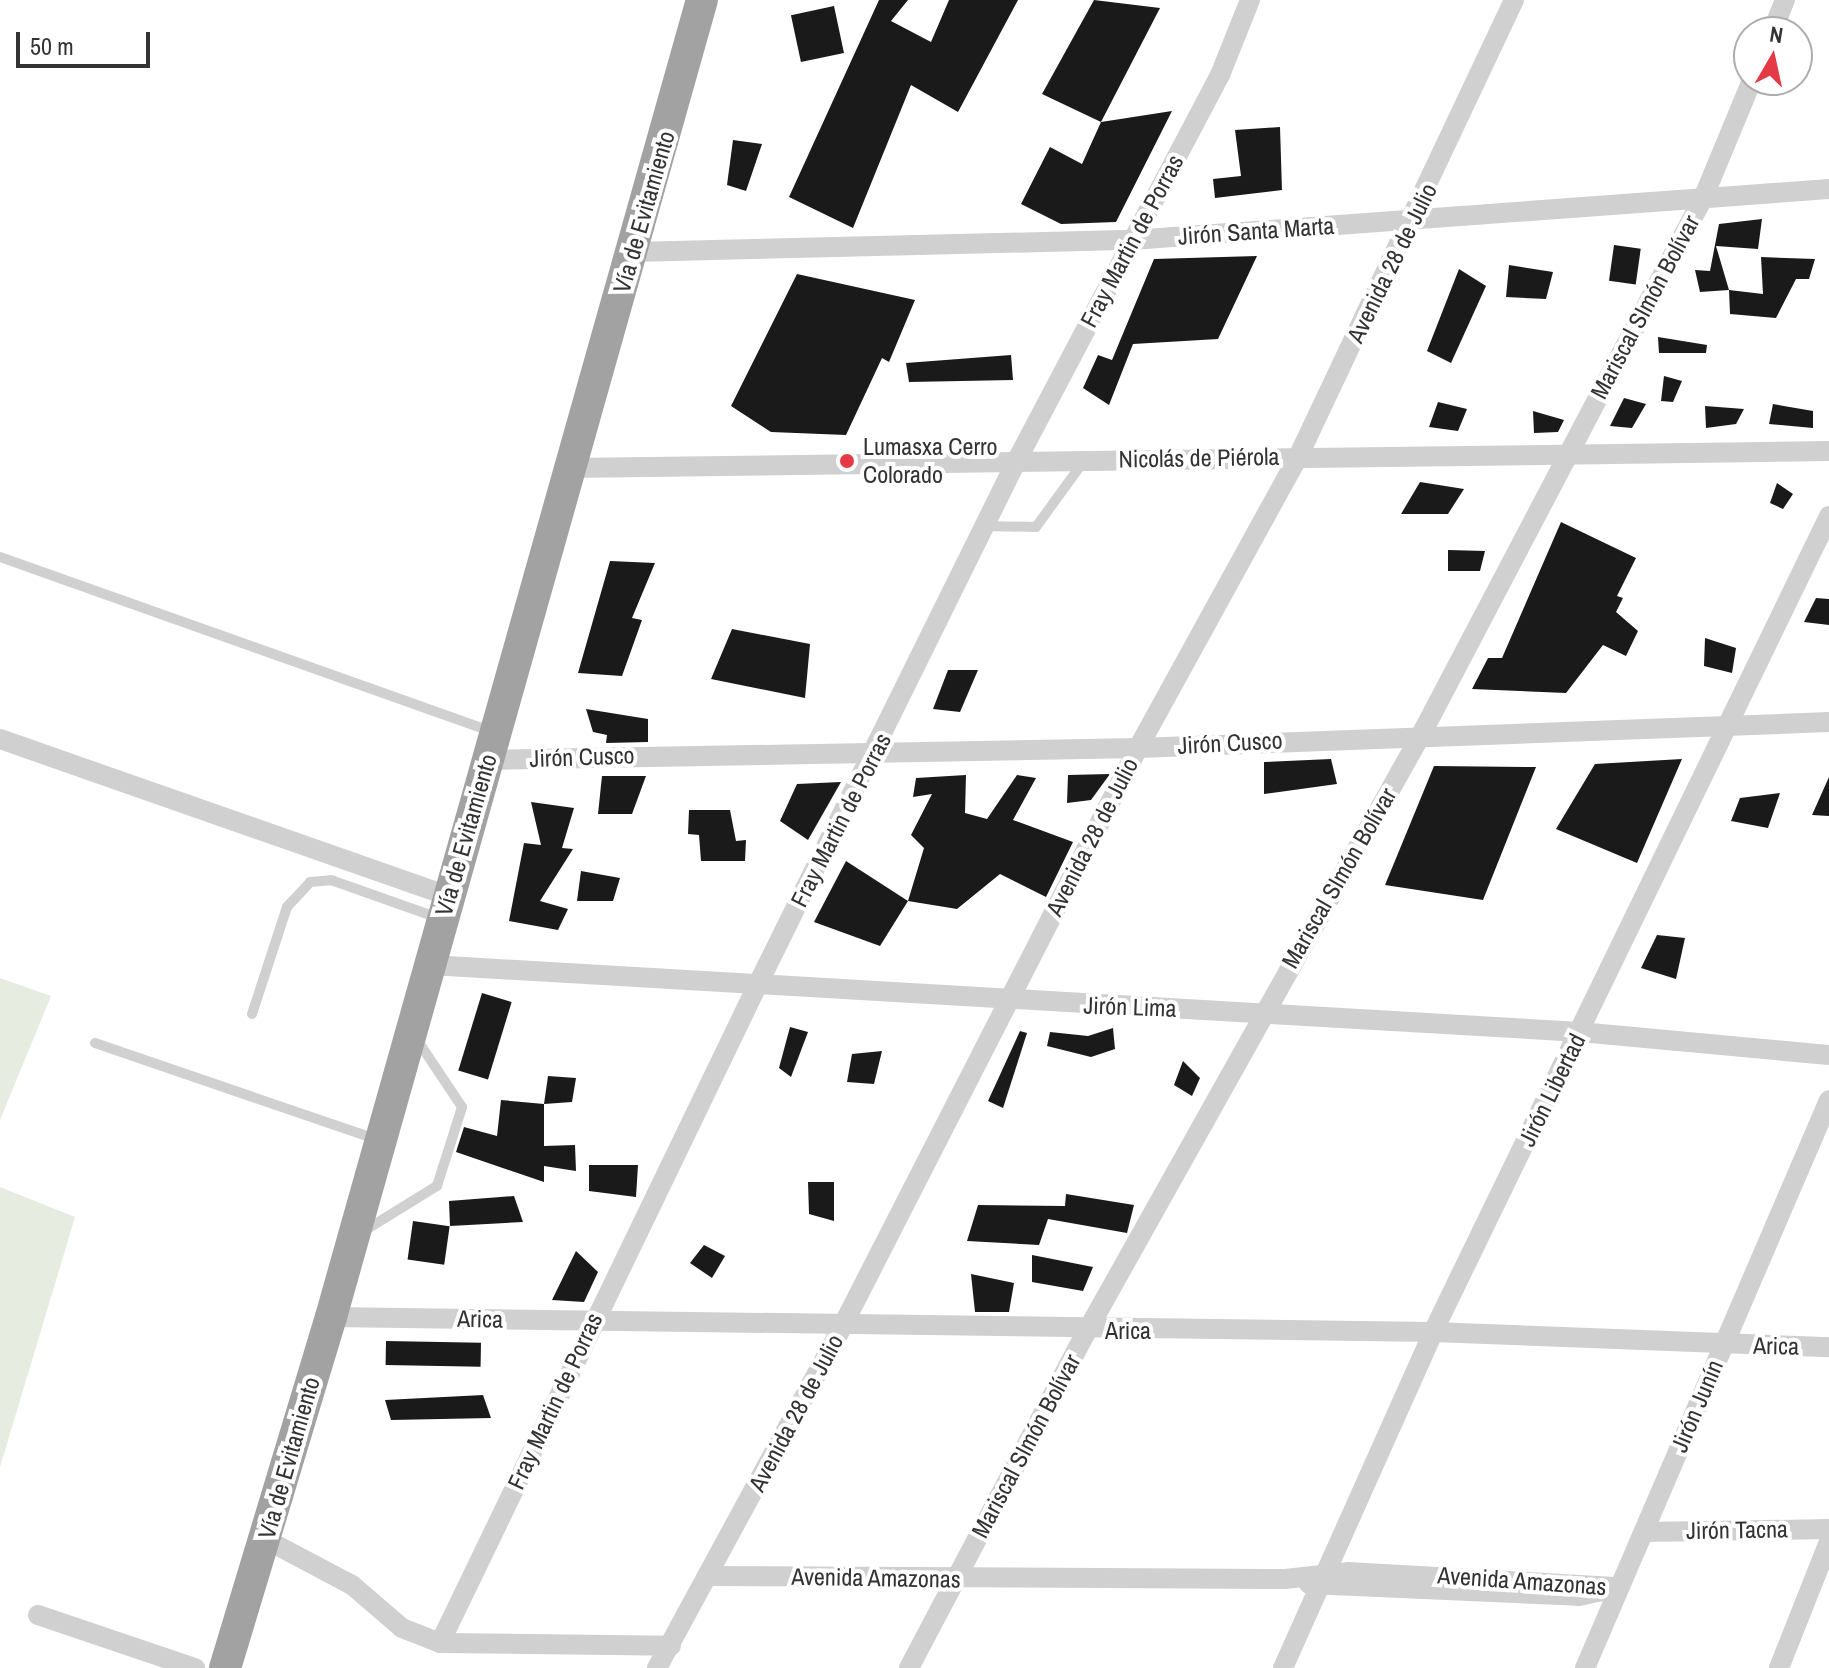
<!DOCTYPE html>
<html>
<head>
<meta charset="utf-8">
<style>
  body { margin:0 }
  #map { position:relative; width:1829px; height:1668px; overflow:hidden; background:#fff; font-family:"Archivo Narrow",sans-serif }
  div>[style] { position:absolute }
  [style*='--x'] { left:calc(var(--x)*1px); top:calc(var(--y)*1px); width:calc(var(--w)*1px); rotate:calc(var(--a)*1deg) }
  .green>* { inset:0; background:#e6ecdf }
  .building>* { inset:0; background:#1a1a1a; transform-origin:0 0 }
  .service>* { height:10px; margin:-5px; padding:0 5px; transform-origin:5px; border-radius:5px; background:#d0d0d0 }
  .minor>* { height:20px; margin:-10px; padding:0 10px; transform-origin:10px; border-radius:10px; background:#d0d0d0 }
  .trunk>* { height:32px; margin:-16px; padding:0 16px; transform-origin:16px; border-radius:16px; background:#a2a2a2 }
  .dots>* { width:22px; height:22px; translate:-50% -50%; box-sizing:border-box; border:4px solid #fff; border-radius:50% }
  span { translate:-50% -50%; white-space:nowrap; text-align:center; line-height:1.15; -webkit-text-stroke:8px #fff; paint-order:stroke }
  .street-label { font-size:24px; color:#333 }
  .poi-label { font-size:24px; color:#333 }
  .left { translate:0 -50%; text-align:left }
  .north { position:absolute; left:1733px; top:16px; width:80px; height:80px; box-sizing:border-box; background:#fff; border:2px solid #adadad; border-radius:50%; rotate:9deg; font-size:22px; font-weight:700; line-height:32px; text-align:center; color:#333 }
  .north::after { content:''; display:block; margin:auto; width:28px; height:36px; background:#e63946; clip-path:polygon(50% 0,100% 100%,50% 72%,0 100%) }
  .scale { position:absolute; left:16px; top:32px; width:134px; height:36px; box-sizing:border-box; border:4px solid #333; border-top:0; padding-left:10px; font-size:24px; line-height:28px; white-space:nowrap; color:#333; -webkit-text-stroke:6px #fff; paint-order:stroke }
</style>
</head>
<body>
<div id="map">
  <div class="green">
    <i style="clip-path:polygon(0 978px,51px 996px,0 1120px)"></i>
    <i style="clip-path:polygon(0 1187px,75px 1217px,0 1467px)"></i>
  </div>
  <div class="building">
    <i style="clip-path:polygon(879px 0,908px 0,891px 21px,931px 42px,949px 0,1018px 0,958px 112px,911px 85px,853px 228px,789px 197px)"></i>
    <i style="clip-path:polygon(1094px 0,1160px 8px,1101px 122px,1042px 94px)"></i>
    <i style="left:834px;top:6px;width:48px;height:44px;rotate:78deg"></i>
    <i style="clip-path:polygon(1172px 111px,1116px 222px,1061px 224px,1021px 204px,1050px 147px,1082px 164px,1101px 122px)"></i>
    <i style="clip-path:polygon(1280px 127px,1282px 190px,1215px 198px,1213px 179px,1241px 176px,1235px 130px)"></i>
    <i style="clip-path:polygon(733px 140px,762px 144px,746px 191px,727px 185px)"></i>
    <i style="clip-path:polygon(1762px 219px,1758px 249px,1716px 246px,1729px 290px,1700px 292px,1695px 270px,1710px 271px,1719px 224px)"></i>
    <i style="left:1614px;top:245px;width:27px;height:36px;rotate:8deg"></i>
    <i style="clip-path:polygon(1257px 256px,1218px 339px,1133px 344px,1109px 405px,1083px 388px,1098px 355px,1112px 360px,1154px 259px)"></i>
    <i style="clip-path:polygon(1761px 257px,1815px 259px,1809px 279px,1796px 279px,1776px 318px,1730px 314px,1729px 290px,1763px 294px)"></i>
    <i style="clip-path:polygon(1509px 265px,1553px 272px,1546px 299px,1506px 297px)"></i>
    <i style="clip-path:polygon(1459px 269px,1486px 286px,1451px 363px,1427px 351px)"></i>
    <i style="clip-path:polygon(797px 274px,915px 300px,889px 362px,882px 358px,846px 435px,771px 432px,731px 406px)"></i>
    <i style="clip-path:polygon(1658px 337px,1707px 345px,1706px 353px,1659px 353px)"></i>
    <i style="clip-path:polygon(1011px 355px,1013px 380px,909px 382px,906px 363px)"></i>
    <i style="clip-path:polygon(1664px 376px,1682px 381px,1673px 402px,1661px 401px)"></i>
    <i style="clip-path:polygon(1624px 398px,1646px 404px,1632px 428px,1610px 426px)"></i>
    <i style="clip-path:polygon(1438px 402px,1467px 409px,1458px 431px,1429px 427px)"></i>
    <i style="clip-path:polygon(1773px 404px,1813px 411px,1813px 428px,1769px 424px)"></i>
    <i style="clip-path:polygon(1705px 406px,1744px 409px,1736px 424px,1706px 428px)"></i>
    <i style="clip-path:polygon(1533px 411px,1564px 420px,1558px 432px,1534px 433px)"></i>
    <i style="clip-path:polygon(1420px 482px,1464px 489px,1448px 514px,1401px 514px)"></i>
    <i style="clip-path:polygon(1777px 483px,1793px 494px,1783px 509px,1770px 503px)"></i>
    <i style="clip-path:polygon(1561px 522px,1636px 558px,1617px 596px,1623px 598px,1616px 612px,1638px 631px,1626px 656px,1603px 645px,1566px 693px,1472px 689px,1488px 658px,1502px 658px)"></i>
    <i style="clip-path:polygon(1448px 550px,1485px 551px,1480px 571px,1448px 571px)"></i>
    <i style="clip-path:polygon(610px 561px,655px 563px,632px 618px,642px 620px,622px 676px,578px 673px)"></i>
    <i style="clip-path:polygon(1816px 598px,1829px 599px,1829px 625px,1804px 622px)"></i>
    <i style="clip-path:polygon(732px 629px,810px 644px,805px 698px,711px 679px)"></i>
    <i style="clip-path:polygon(1705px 638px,1736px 648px,1732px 673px,1704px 666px)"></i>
    <i style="clip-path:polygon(948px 670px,978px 670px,960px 712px,933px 709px)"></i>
    <i style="clip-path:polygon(586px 709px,648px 719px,648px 742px,606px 743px,607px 735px,593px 732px)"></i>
    <i style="clip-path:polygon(1331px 759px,1337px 784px,1264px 794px,1264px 762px)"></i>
    <i style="clip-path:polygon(1682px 759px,1637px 863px,1556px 829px,1595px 764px)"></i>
    <i style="clip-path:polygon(1434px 766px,1536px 767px,1483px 900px,1385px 885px)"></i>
    <i style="clip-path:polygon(1110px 774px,1091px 800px,1067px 803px,1068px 775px)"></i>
    <i style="clip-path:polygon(966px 775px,965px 813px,987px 819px,1017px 775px,1036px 778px,1013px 820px,1073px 842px,1046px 897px,1000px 874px,957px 909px,908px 901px,924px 848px,911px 835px,932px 794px,913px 797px,916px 778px)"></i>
    <i style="clip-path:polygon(602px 776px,646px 776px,632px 814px,598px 814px)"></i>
    <i style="clip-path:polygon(1829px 777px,1829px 816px,1812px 815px)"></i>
    <i style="clip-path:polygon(841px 782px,808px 840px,780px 821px,797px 784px)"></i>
    <i style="clip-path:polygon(1780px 793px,1768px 828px,1731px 821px,1740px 798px)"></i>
    <i style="clip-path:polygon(531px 802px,574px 808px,562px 848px,573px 849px,540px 901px,568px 909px,558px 930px,509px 921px,524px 843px,541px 845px)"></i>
    <i style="clip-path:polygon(689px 810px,730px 810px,736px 841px,746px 840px,745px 861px,701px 861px,699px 835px,688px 834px)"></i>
    <i style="clip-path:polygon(846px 861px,908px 901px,880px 946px,814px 922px)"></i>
    <i style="clip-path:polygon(581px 871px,620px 878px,613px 901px,577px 901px)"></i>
    <i style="clip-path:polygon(1657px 935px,1685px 938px,1676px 979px,1641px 968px)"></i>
    <i style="left:482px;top:993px;width:31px;height:81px;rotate:17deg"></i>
    <i style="clip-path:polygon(790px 1027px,808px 1032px,791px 1077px,779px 1068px)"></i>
    <i style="clip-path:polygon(1113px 1028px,1115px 1049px,1091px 1057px,1047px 1046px,1050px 1032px,1088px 1036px)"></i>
    <i style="clip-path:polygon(1020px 1031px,1027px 1033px,1003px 1108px,988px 1101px)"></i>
    <i style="clip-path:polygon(882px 1051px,874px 1084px,847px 1082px,852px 1054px)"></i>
    <i style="clip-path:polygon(1183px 1061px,1200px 1078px,1192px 1096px,1174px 1085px)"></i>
    <i style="clip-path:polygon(548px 1076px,576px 1078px,572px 1102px,544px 1104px)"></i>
    <i style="clip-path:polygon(501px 1100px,544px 1104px,544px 1146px,575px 1145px,576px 1171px,544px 1166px,544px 1182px,456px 1152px,464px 1127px,497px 1136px)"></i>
    <i style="clip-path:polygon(589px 1165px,638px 1165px,636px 1197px,589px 1191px)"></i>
    <i style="clip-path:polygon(808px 1182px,834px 1182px,834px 1221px,809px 1214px)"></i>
    <i style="clip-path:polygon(1066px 1194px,1134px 1205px,1127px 1233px,1048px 1219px,1039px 1245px,967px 1241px,978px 1205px,1065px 1206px)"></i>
    <i style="clip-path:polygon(514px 1196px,523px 1222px,450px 1226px,449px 1201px)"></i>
    <i style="left:413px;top:1221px;width:37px;height:39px;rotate:8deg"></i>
    <i style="clip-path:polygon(704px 1245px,725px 1256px,712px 1278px,690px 1263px)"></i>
    <i style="clip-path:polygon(576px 1251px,598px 1272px,584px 1302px,552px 1300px)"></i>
    <i style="clip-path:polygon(1032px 1255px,1093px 1267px,1083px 1291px,1032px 1282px)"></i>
    <i style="clip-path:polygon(971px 1274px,1014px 1283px,1009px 1312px,975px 1312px)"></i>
    <i style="left:386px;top:1341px;width:95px;height:24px;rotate:1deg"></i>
    <i style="clip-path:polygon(483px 1395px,491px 1418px,391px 1420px,385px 1400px)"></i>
  </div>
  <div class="service">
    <i style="--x:985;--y:526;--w:51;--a:1.1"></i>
    <i style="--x:1036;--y:527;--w:82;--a:-54"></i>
    <i style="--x:0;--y:557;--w:523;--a:19.54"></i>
    <i style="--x:252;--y:1014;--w:113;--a:-71.9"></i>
    <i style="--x:287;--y:907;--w:34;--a:-47"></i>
    <i style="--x:310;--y:882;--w:21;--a:-5"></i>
    <i style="--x:331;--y:880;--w:117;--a:19.5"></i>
    <i style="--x:95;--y:1043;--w:299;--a:18.9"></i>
    <i style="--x:364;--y:1231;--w:86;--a:-31.7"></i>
    <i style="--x:437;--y:1186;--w:83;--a:-72.4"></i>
    <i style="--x:462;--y:1107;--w:83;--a:-123.7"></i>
  </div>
  <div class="minor">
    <i style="--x:1772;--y:32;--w:35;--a:-68"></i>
    <i style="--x:633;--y:252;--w:499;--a:-1.4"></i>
    <i style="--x:1132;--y:240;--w:699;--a:-4.18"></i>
    <i style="--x:570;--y:468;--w:1259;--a:-0.77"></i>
    <i style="--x:0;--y:739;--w:477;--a:19.3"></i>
    <i style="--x:487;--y:760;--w:651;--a:-1.06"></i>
    <i style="--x:1138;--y:748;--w:691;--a:-2.15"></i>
    <i style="--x:430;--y:965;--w:1152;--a:3.33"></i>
    <i style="--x:1580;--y:1032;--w:250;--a:5.3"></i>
    <i style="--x:331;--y:1317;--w:1102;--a:0.78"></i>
    <i style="--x:1433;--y:1332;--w:396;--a:2.2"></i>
    <i style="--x:1644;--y:1532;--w:185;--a:-0.9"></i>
    <i style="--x:265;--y:1539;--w:98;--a:27.9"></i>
    <i style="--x:352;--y:1585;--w:66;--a:40.7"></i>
    <i style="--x:402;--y:1628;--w:41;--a:21.5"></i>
    <i style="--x:440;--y:1643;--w:231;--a:0.7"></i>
    <i style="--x:708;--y:1576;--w:577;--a:0.3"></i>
    <i style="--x:1285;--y:1579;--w:63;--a:-6.3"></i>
    <i style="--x:1348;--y:1572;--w:271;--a:3.2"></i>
    <i style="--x:1309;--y:1584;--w:270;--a:2.5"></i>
    <i style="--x:1579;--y:1596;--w:30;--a:-12"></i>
    <i style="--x:38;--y:1615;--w:166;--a:18.7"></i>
    <i style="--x:440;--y:1643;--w:729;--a:-64.24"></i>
    <i style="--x:757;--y:986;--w:587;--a:-63.7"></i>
    <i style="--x:1017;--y:460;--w:435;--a:-62.2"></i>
    <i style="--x:1220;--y:75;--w:81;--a:-68.2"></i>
    <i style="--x:657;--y:1668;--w:392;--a:-61.5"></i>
    <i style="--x:844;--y:1323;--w:646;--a:-62.92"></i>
    <i style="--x:1138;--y:748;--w:332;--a:-61.2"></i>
    <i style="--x:1298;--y:457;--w:505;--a:-64.7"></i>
    <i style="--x:909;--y:1668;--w:381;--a:-62.2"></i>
    <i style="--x:1087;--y:1331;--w:685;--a:-60.74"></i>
    <i style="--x:1422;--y:733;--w:607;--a:-62.29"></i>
    <i style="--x:1704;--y:196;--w:126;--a:-67.5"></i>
    <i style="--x:1283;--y:1668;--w:368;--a:-65.9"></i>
    <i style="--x:1433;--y:1332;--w:907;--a:-64.11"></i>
    <i style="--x:1585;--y:1668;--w:618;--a:-66.75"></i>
    <i style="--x:1779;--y:1668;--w:136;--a:-68.4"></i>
  </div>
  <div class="trunk">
    <i style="--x:225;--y:1668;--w:367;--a:-73.2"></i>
    <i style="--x:331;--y:1317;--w:1368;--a:-74.27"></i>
  </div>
  <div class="dots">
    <i style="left:847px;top:461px;background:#e63946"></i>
  </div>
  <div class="street-label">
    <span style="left:644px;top:212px;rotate:-74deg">Vía de Evitamiento</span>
    <span style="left:1256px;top:231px;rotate:-4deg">Jirón Santa Marta</span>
    <span style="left:1132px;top:241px;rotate:-62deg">Fray Martin de Porras</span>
    <span style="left:1392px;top:263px;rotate:-64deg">Avenida 28 de Julio</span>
    <span style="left:1645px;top:307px;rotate:-62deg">Mariscal SImón Bolívar</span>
    <span style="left:1199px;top:458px;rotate:-1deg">Nicolás de Piérola</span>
    <span style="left:1230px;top:743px;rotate:-3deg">Jirón Cusco</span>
    <span style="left:582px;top:757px;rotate:-2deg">Jirón Cusco</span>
    <span style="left:841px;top:820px;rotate:-63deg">Fray Martin de Porras</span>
    <span style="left:466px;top:835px;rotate:-74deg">Vía de Evitamiento</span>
    <span style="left:1092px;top:837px;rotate:-63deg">Avenida 28 de Julio</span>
    <span style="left:1339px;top:878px;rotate:-60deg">Mariscal SImón Bolívar</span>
    <span style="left:1130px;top:1007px;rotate:2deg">Jirón Lima</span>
    <span style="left:1552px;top:1090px;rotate:-64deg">Jirón Libertad</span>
    <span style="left:480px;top:1319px;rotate:1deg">Arica</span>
    <span style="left:1128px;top:1331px">Arica</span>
    <span style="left:1776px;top:1346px;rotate:1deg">Arica</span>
    <span style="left:555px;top:1401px;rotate:-65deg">Fray Martin de Porras</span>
    <span style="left:1697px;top:1406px;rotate:-67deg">Jirón Junín</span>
    <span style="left:796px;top:1413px;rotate:-62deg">Avenida 28 de Julio</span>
    <span style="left:1026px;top:1446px;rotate:-62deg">Mariscal SImón Bolívar</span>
    <span style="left:289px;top:1458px;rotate:-74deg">Vía de Evitamiento</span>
    <span style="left:1737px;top:1530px;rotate:-1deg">Jirón Tacna</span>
    <span style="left:876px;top:1578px;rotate:1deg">Avenida Amazonas</span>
    <span style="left:1522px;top:1581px;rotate:4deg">Avenida Amazonas</span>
  </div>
  <div class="poi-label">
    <span class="left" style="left:863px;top:461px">Lumasxa Cerro<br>Colorado</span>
  </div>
  <div class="north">N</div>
  <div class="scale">50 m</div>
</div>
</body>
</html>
